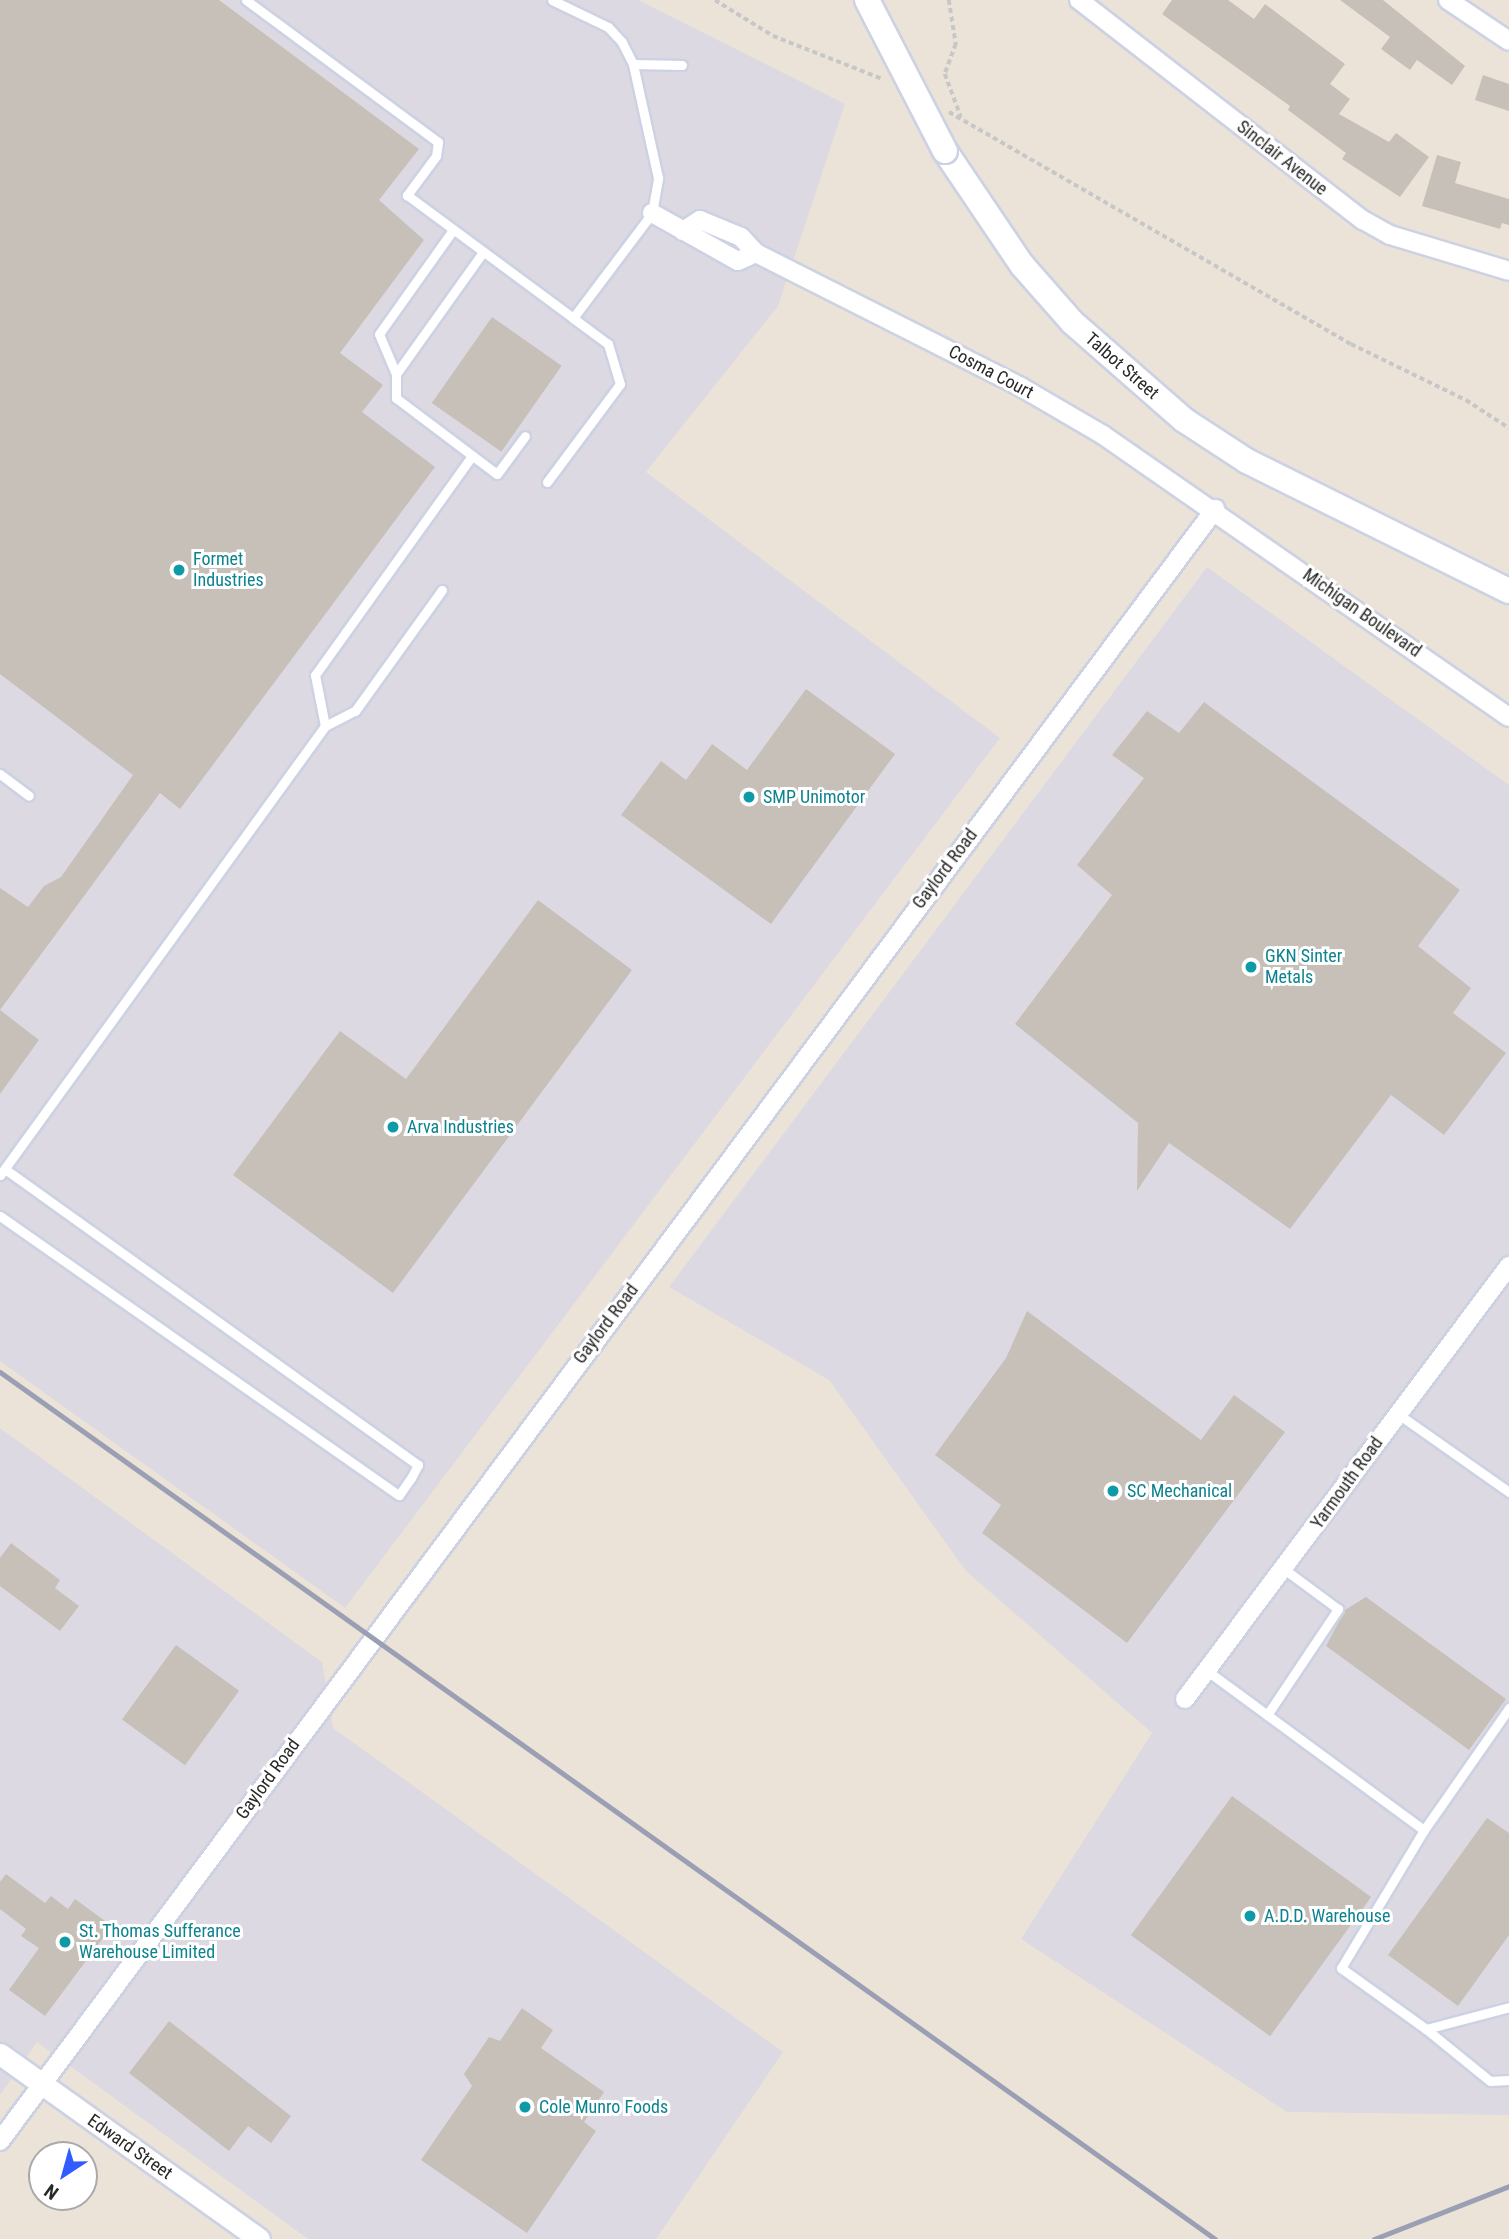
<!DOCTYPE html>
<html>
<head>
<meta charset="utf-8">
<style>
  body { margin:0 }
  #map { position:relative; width:1509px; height:2239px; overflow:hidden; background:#ece3d8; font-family:"Roboto Condensed",sans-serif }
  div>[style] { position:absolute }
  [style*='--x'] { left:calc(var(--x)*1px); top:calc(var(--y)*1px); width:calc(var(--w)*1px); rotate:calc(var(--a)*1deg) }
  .industrial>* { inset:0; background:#dcd9e3 }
  .building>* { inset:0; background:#c7c0b8; transform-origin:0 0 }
  .path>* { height:3.5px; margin-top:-1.75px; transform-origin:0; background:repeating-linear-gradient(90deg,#c7c7c7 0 5px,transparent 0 8.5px) }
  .roads { filter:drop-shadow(2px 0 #cdd2e3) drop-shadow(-2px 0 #cdd2e3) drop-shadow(0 2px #cdd2e3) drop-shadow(0 -2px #cdd2e3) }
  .service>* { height:9px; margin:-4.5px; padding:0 4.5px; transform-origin:4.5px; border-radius:4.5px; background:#fff }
  .minor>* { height:18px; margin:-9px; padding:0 9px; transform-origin:9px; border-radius:9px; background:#fff }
  .tertiary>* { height:21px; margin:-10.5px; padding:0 10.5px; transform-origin:10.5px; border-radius:10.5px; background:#fff }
  .secondary>* { height:24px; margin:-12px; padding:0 12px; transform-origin:12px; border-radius:12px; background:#fff }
  .rail>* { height:5px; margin:-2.5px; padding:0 2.5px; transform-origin:2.5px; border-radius:2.5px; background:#9a9fb4 }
  .bridges { filter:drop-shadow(2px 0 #cdd2e3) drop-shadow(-2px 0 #cdd2e3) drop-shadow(0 2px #cdd2e3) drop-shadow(0 -2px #cdd2e3) }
  .secondary-bridge>* { height:24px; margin:-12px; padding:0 12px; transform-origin:12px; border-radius:12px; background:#fff }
  .dots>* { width:19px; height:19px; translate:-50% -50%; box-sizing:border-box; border:4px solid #fff; border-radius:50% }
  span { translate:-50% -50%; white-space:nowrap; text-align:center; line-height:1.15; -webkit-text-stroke:6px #fff; paint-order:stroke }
  .street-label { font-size:18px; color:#282828 }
  .culture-label { font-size:18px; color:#0d838f }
  .left { translate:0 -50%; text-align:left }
  .north { position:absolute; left:28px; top:2141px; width:70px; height:70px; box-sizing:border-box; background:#fff; border:2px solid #a9a9a9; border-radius:50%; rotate:216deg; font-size:19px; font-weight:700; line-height:28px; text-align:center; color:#282828 }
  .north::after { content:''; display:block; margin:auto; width:24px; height:32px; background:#325cff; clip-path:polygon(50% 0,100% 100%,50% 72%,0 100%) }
</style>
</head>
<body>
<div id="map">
  <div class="industrial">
    <i style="clip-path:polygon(0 0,638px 0,845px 104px,778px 306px,646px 472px,1000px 738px,345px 1608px,0 1361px)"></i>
    <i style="clip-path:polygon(1207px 567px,1509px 785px,1509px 2115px,1287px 2112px,1021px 1939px,1152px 1733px,966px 1571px,829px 1380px,669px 1287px)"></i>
    <i style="clip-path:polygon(0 1428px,322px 1662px,333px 1728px,783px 2052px,656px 2239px,308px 2239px,37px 2042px,0 2095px)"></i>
  </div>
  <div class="building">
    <i style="clip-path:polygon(0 0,219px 0,419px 149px,379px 200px,424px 240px,340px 353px,383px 385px,362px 412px,435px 467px,180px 809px,160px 793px,0 1010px,0 888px,28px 907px,44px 886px,61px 877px,133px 775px,0 674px)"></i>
    <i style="clip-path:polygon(1172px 0,1228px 0,1254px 19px,1265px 4px,1345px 64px,1330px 84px,1350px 99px,1339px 114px,1389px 142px,1396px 133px,1429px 157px,1400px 197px,1342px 159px,1346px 153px,1288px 110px,1290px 106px,1162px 14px)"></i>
    <i style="clip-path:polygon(1340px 0,1383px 0,1465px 66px,1452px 85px,1417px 60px,1410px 70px,1381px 49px,1390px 37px)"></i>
    <i style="clip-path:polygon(1483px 75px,1509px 84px,1509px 111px,1475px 100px)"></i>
    <i style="clip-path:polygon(1437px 155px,1461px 162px,1455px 183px,1509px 199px,1509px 225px,1502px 223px,1500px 229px,1422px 206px)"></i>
    <i style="left:492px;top:317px;width:85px;height:105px;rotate:35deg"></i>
    <i style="clip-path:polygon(806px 689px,895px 754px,771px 924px,621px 815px,661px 761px,686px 780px,712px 744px,747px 770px)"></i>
    <i style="clip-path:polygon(1204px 702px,1460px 890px,1418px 946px,1471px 988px,1453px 1013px,1506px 1053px,1444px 1135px,1391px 1095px,1290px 1229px,1169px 1143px,1137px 1191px,1138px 1123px,1015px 1024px,1112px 895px,1077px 865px,1144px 778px,1112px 755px,1147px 711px,1179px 733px)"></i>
    <i style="clip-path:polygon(538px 900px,632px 970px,393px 1293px,233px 1175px,340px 1031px,406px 1079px)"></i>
    <i style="clip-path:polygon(0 1010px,39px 1040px,0 1094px)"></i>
    <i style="clip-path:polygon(1027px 1311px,1201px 1440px,1234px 1395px,1285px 1432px,1127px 1643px,982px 1533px,1001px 1505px,935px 1455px,1006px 1358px)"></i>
    <i style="clip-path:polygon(11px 1543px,60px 1580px,55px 1588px,79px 1606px,60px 1631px,0 1586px,0 1558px)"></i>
    <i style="clip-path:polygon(1366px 1597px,1506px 1699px,1469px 1750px,1326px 1646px,1345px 1610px)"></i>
    <i style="left:176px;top:1645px;width:78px;height:92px;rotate:36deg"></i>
    <i style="left:1232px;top:1796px;width:172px;height:172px;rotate:36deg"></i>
    <i style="clip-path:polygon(1487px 1818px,1509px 1833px,1509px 1935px,1458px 2006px,1388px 1955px)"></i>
    <i style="clip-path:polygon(6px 1874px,45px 1903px,51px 1896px,68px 1909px,75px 1899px,112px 1926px,45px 2016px,9px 1990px,39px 1948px,21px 1936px,26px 1929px,0 1909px,0 1882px)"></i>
    <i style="clip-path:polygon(522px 2008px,553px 2030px,541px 2048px,604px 2092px,584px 2122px,596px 2131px,527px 2233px,421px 2160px,472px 2086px,464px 2074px,489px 2037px,500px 2041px)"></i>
    <i style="clip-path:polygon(169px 2021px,291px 2116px,271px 2143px,248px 2126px,229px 2151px,129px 2073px)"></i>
  </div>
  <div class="path">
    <i style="--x:715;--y:0;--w:68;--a:31.8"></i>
    <i style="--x:773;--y:36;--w:118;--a:21.4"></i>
    <i style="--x:949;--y:0;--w:45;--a:81"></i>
    <i style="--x:956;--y:44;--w:32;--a:110"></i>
    <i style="--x:945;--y:74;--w:46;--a:69.6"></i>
    <i style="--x:949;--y:112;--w:464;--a:30"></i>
    <i style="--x:1351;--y:344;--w:128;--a:26"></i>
    <i style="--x:1466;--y:400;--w:51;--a:33.1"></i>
  </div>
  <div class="roads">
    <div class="service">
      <i style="--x:246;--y:0;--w:239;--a:36.5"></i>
      <i style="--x:438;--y:142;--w:14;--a:98"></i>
      <i style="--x:436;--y:156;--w:49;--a:126.6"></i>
      <i style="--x:407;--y:195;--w:207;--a:36.5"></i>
      <i style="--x:573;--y:318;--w:131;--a:-53"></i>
      <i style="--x:652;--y:213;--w:36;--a:-80"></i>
      <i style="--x:658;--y:178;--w:117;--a:-102.4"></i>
      <i style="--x:633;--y:64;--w:25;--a:-117"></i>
      <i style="--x:622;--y:42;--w:21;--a:-133"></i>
      <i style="--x:608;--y:27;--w:62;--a:-154.3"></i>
      <i style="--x:633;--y:64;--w:49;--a:1.2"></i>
      <i style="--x:483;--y:252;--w:150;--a:125.5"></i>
      <i style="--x:396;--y:374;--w:24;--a:90"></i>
      <i style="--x:396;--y:398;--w:126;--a:37"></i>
      <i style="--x:497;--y:474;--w:47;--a:-53.6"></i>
      <i style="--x:396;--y:374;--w:43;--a:-113"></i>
      <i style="--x:379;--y:334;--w:128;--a:-54.6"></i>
      <i style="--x:547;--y:482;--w:122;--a:-53.3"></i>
      <i style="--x:620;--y:384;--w:42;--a:-106.7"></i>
      <i style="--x:608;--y:344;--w:44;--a:-143.4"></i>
      <i style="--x:325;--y:726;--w:34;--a:-27"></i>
      <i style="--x:355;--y:711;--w:149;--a:-54.3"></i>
      <i style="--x:0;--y:774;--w:36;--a:37"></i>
      <i style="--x:0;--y:1175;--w:554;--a:-54.1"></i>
      <i style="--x:325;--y:726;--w:52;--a:-101.1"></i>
      <i style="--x:315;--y:675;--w:269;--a:-54.4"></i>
      <i style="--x:0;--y:1216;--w:487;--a:35"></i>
      <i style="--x:399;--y:1495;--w:21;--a:-55"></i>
      <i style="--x:411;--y:1478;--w:15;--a:-62"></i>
      <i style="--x:418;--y:1465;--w:508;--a:-144.37"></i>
      <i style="--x:1398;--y:1414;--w:136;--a:35.1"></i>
      <i style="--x:1206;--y:1670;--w:270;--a:36.3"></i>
      <i style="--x:1424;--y:1830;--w:161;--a:121"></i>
      <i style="--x:1341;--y:1968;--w:105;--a:35.7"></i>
      <i style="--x:1426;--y:2029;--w:86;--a:-14.8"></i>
      <i style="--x:1267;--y:1715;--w:128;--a:-56.2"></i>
      <i style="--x:1338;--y:1609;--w:67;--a:-143.5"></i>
      <i style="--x:1424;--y:1830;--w:149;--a:-55.1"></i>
      <i style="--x:1426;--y:2029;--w:82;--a:39.1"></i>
      <i style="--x:1490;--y:2081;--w:19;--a:-3"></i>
    </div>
    <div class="minor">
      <i style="--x:1079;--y:0;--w:359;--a:37.8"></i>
      <i style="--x:1363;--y:220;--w:31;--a:29"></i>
      <i style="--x:1390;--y:235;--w:124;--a:16.8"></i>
      <i style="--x:1448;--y:0;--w:73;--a:33.9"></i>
      <i style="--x:652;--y:213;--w:98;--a:29.2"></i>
      <i style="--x:738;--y:261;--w:20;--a:-24"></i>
      <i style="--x:683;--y:231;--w:20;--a:-33"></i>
      <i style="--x:700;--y:220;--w:44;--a:22.5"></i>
      <i style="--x:741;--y:237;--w:22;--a:47"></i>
      <i style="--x:756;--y:253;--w:297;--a:26.8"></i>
      <i style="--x:1021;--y:387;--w:95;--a:30.3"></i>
      <i style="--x:1103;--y:435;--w:494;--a:34.8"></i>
      <i style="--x:1185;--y:1699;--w:541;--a:-53.19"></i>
      <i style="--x:0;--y:2141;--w:2035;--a:-53.33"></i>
    </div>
    <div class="tertiary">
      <i style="--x:0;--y:2054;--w:318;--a:35.5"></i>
    </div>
    <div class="secondary">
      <i style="--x:945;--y:151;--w:138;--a:56"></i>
      <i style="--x:1022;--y:265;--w:76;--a:48.7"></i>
      <i style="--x:1072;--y:322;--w:149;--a:41.2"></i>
      <i style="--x:1184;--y:420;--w:75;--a:33.1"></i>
      <i style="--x:1247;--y:461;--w:292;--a:26.4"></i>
    </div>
  </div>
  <div class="rail">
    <i style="--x:0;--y:1372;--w:1493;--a:35.51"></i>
    <i style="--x:1374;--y:2239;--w:145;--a:-21.4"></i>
  </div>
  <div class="bridges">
    <div class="secondary-bridge">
      <i style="--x:867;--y:0;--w:170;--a:62.7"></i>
    </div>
  </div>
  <div class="dots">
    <i style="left:179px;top:570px;background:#0f9aa8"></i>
    <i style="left:749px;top:797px;background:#0f9aa8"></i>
    <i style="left:1251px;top:967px;background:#0f9aa8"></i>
    <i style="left:393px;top:1127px;background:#0f9aa8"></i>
    <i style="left:1113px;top:1491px;background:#0f9aa8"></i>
    <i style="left:1250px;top:1916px;background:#0f9aa8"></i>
    <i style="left:65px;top:1942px;background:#0f9aa8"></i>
    <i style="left:525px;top:2107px;background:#0f9aa8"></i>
  </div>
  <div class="street-label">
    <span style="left:1282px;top:158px;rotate:38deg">Sinclair Avenue</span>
    <span style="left:1122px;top:366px;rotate:41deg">Talbot Street</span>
    <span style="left:991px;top:372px;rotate:28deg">Cosma Court</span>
    <span style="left:1362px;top:613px;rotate:35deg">Michigan Boulevard</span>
    <span style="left:945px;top:869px;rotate:-53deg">Gaylord Road</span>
    <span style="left:606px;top:1324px;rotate:-53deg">Gaylord Road</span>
    <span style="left:1347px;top:1483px;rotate:-54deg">Yarmouth Road</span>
    <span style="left:268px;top:1779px;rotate:-54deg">Gaylord Road</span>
    <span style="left:130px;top:2147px;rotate:35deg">Edward Street</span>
  </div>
  <div class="culture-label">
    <span class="left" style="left:193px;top:570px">Formet<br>Industries</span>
    <span class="left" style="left:763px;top:797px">SMP Unimotor</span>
    <span class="left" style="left:1265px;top:967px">GKN Sinter<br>Metals</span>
    <span class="left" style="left:407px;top:1127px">Arva Industries</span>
    <span class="left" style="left:1127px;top:1491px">SC Mechanical</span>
    <span class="left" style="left:1264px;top:1916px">A.D.D. Warehouse</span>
    <span class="left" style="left:79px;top:1942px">St. Thomas Sufferance<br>Warehouse Limited</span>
    <span class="left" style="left:539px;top:2107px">Cole Munro Foods</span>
  </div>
  <div class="north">N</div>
</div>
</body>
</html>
